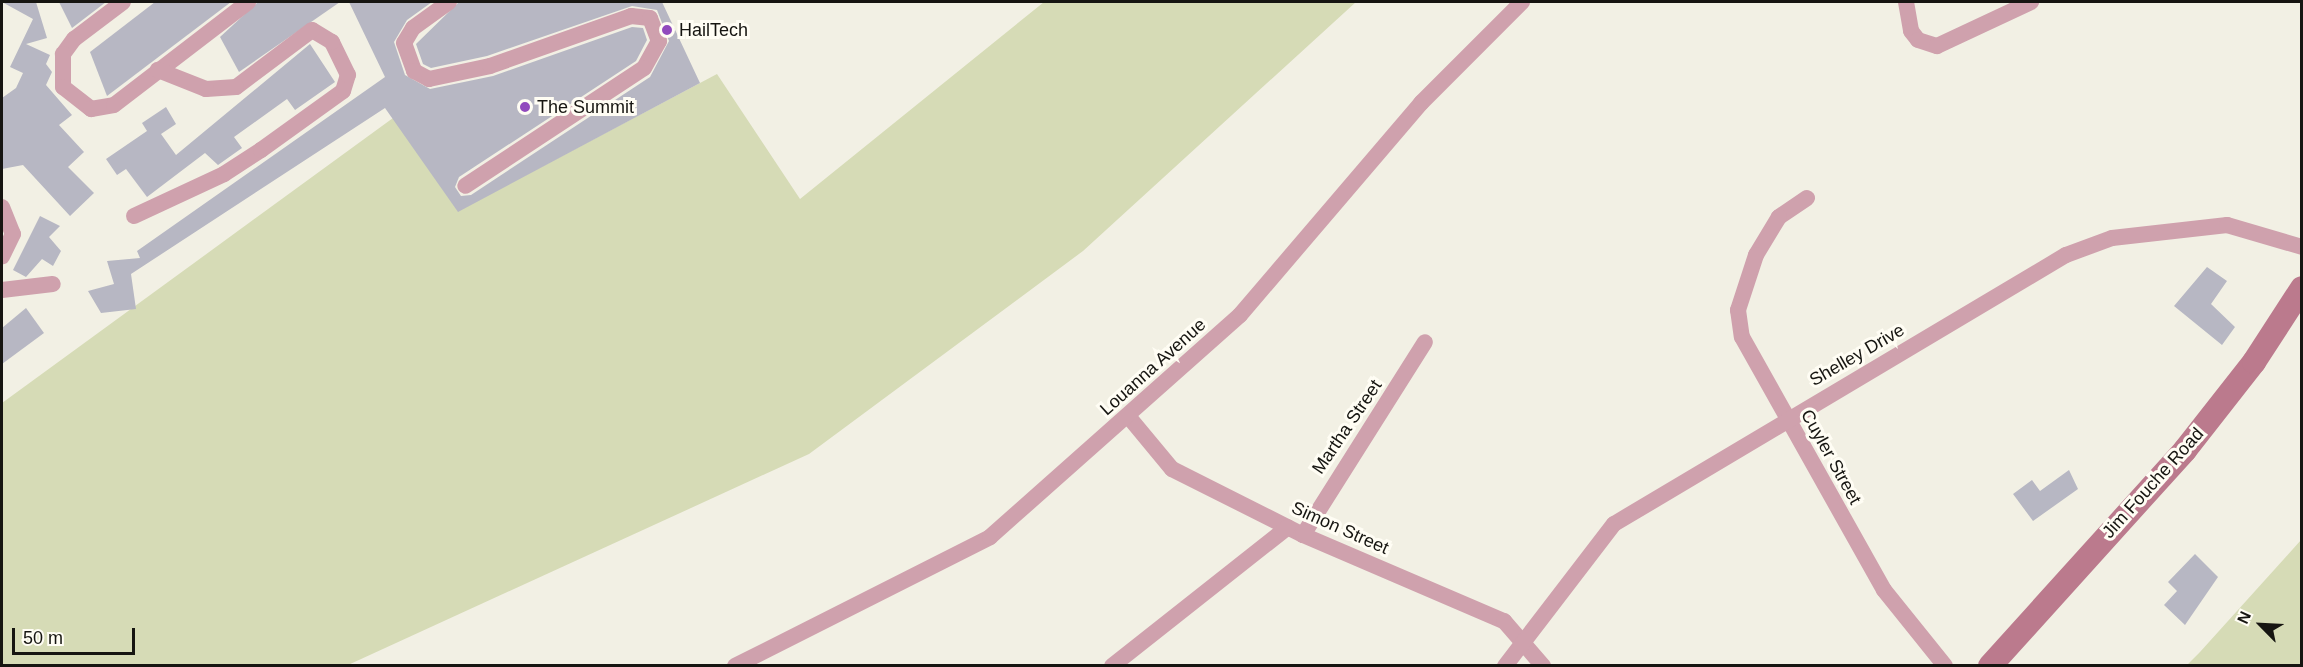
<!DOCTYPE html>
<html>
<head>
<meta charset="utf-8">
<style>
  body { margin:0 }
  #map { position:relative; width:2303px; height:667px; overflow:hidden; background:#f2f0e4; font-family:Helvetica,sans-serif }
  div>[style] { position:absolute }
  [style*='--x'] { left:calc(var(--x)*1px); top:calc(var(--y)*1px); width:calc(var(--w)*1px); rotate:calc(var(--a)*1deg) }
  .green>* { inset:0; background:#d6dbb6 }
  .building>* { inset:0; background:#b7b7c3 }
  .street>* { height:16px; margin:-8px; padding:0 8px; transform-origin:8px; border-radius:8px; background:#cfa1ad }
  .secondary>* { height:24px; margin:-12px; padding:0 12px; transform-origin:12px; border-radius:12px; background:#bb7a8d }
  .dots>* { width:16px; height:16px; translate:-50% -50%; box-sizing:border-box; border:3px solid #fffdf4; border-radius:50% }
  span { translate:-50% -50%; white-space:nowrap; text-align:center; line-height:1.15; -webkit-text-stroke:6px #fffdf4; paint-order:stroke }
  .poi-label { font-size:18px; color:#161511 }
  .left { translate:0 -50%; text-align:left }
  .street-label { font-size:18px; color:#161511 }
  .frame { position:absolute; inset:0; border:3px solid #161511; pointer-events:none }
  .north { position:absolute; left:2231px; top:595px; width:60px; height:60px; -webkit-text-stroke:4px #fffdf4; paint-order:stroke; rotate:294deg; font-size:16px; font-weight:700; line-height:24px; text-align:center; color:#161511 }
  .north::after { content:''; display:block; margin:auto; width:21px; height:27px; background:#161511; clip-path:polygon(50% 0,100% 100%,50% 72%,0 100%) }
  .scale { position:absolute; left:12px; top:628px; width:123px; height:27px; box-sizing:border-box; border:3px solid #161511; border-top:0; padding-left:8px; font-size:18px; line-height:21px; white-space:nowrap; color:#161511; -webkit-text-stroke:4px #fffdf4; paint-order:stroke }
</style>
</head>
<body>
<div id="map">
  <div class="green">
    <i style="clip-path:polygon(1044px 2px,1356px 2px,1083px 251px,809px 454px,348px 665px,2px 665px,2px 403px,393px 118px,458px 211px,717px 74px,800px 199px)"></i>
    <i style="clip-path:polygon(2301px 540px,2301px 665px,2187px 665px,2200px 652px)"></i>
  </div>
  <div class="building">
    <i style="clip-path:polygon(2px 2px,36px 2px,47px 38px,26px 44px,50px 55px,46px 64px,52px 72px,46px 85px,72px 115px,59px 125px,84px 152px,68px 167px,94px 193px,70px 216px,23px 165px,2px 169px,2px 98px,16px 88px,23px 73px,10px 67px,33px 19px)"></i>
    <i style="clip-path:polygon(59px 2px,106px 2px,72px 28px)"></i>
    <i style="clip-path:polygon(155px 2px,231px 2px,107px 96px,90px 52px)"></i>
    <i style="clip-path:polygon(258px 2px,340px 2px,239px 72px,220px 37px)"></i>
    <i style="clip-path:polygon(349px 2px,432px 2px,407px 20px,394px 42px,405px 75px,430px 89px,493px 76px,632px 27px,643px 28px,647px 40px,636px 61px,459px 177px,455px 187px,461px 196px,471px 195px,650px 77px,669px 41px,657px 10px,632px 6px,487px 56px,431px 68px,423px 64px,416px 44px,459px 2px,662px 2px,700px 83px,458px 212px,385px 108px,131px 274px,136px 309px,101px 313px,88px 291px,114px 284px,107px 261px,140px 258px,137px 251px,385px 77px)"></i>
    <i style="clip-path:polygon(310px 44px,335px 82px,295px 110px,287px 99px,234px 137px,242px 148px,218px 165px,205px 153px,147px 197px,126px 169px,117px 175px,106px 159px,147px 131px,142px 123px,166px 107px,176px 124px,161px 134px,176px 155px)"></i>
    <i style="clip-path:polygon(40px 216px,60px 226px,49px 237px,61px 251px,53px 266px,42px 259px,26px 277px,13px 270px)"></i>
    <i style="clip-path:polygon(2207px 267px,2227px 281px,2211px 304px,2235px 327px,2222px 345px,2174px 306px)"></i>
    <i style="clip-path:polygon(26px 308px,44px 333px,2px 364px,2px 328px)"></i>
    <i style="clip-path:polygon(2069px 470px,2078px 489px,2033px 521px,2013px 494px,2032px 480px,2040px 491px)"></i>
    <i style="clip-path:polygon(2195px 554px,2218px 577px,2185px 625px,2164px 605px,2177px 591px,2168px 582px)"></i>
  </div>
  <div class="street">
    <i style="--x:123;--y:2;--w:61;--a:142.9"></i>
    <i style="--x:74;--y:39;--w:19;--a:126"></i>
    <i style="--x:63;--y:54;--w:33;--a:90"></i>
    <i style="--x:63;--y:87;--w:36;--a:38"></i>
    <i style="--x:91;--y:109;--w:23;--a:-10"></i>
    <i style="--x:114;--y:105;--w:169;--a:-37.5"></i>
    <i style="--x:449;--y:2;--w:44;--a:144.2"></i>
    <i style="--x:413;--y:28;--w:17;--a:121"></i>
    <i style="--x:404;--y:43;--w:30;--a:70"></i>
    <i style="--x:414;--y:71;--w:17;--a:28"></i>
    <i style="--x:429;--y:79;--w:62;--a:-12"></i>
    <i style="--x:490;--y:66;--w:150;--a:-19.5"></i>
    <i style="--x:631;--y:16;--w:19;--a:6"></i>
    <i style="--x:650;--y:18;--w:25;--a:69"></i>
    <i style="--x:659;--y:41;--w:31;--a:119"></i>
    <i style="--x:644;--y:68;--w:214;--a:146.6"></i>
    <i style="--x:1906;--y:2;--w:29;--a:80"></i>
    <i style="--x:1911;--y:31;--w:11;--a:52"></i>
    <i style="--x:1918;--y:40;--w:20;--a:18"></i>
    <i style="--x:1937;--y:46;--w:104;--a:-25.1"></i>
    <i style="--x:1807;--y:198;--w:34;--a:146"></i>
    <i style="--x:1779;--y:217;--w:44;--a:121.2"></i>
    <i style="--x:1756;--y:255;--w:58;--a:108.1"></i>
    <i style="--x:1738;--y:310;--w:27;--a:82"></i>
    <i style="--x:1742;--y:337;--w:290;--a:60.7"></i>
    <i style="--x:1884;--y:590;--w:97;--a:51.2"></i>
    <i style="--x:2;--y:207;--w:29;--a:68"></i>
    <i style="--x:13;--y:234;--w:25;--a:116"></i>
    <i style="--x:134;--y:216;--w:99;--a:-25"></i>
    <i style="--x:224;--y:174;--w:44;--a:-33"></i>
    <i style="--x:261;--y:150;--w:101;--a:-35.7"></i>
    <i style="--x:343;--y:91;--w:17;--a:-73"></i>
    <i style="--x:348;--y:75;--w:37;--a:-116"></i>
    <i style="--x:332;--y:42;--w:23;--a:-149"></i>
    <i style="--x:312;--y:30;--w:95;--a:143.1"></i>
    <i style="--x:236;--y:87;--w:30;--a:176"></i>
    <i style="--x:206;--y:89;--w:52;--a:-158.4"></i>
    <i style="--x:2;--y:290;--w:51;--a:-6.7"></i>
    <i style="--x:1128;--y:416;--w:69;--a:50.3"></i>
    <i style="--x:1172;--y:469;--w:147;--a:26.7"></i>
    <i style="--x:1303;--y:535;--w:219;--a:23.2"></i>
    <i style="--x:1504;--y:621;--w:60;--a:49.1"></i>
    <i style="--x:1303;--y:535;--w:228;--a:-57.7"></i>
    <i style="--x:735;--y:666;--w:286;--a:-26.8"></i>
    <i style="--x:990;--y:537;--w:334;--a:-41.6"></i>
    <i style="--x:1240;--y:315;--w:279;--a:-49.5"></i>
    <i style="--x:1421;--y:103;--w:143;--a:-45"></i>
    <i style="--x:1112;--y:666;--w:224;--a:-38.3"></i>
    <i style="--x:1505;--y:666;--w:179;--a:-52.5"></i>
    <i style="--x:1614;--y:524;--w:526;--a:-30.76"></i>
    <i style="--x:2066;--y:255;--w:49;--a:-20.3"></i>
    <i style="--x:2112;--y:238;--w:116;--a:-6.4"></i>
    <i style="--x:2227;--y:225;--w:78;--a:16.3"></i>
  </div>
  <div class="secondary">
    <i style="--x:1990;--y:666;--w:291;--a:-47.9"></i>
    <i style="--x:2185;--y:450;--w:112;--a:-51.9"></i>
    <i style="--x:2254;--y:362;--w:88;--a:-57"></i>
  </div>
  <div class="dots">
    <i style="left:667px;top:30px;background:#914abd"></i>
    <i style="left:525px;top:107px;background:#914abd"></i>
  </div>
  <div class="poi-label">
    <span class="left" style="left:679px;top:30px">HailTech</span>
    <span class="left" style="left:537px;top:107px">The Summit</span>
  </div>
  <div class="street-label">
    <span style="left:1857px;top:355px;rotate:-30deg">Shelley Drive</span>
    <span style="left:1153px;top:367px;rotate:-42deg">Louanna Avenue</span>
    <span style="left:1347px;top:427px;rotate:-56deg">Martha Street</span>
    <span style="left:1831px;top:457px;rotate:61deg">Cuyler Street</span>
    <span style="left:2153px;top:483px;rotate:-48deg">Jim Fouche Road</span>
    <span style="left:1340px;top:528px;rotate:24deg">Simon Street</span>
  </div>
  <div class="frame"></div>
  <div class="north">N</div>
  <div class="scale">50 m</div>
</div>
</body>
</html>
